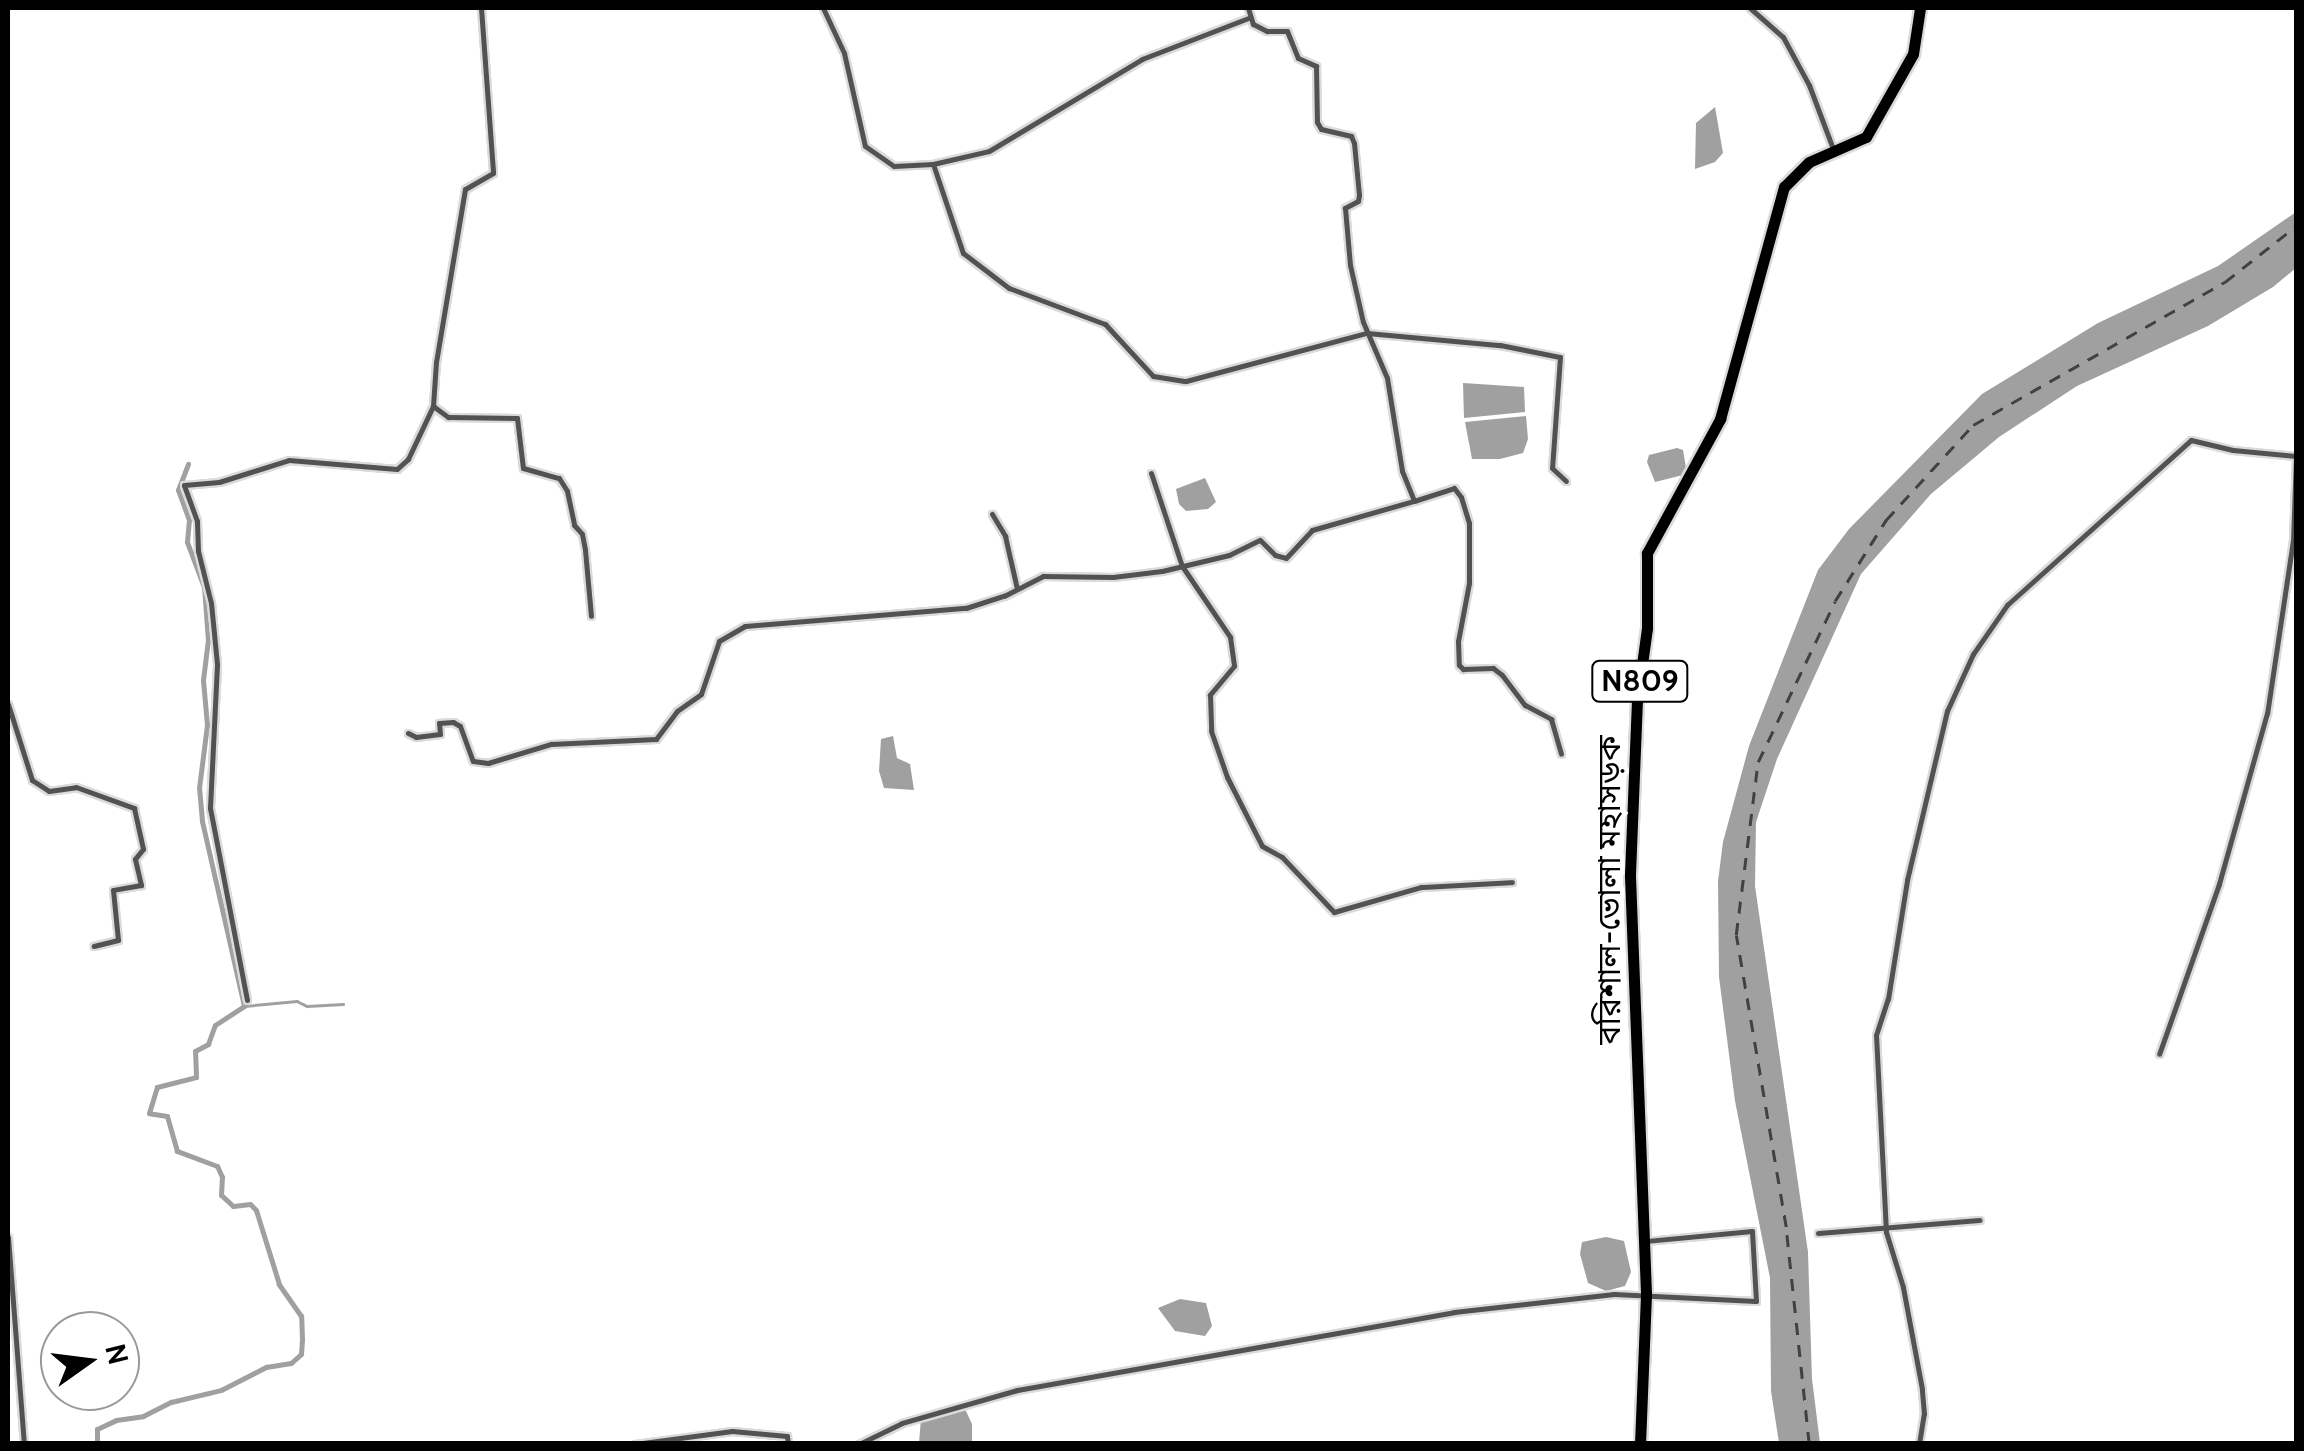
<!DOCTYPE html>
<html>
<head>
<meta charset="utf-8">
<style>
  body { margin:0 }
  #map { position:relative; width:2304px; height:1451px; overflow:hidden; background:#fff; font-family:Cabin,"Noto Sans Bengali",sans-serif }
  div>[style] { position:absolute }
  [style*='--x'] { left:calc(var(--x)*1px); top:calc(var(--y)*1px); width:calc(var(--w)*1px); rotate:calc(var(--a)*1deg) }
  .water>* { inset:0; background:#a0a0a0 }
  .stream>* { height:2.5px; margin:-1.25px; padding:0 1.25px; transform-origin:1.25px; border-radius:1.25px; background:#a0a0a0 }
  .canal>* { height:5px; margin:-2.5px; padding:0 2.5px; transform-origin:2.5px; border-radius:2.5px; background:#a0a0a0 }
  .ferry>* { height:2.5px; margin-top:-1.25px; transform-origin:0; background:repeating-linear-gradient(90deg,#414141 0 12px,transparent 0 22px) }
  .roads { filter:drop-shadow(2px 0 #dbdbdb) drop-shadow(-2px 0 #dbdbdb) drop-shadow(0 2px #dbdbdb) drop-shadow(0 -2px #dbdbdb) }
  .minor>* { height:5px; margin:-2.5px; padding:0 2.5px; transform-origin:2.5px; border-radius:2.5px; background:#525252 }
  .trunk>* { height:11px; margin:-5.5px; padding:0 5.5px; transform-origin:5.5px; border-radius:5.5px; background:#000 }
  span { translate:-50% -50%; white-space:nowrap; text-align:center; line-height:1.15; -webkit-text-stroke:9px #fff; paint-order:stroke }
  .shield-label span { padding:2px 8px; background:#fff; border:2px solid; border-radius:8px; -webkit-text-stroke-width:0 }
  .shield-label { font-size:30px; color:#000; font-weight:700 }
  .street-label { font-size:32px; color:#000 }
  .frame { position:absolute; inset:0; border:10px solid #000; pointer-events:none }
  .north { position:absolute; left:40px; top:1311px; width:100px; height:100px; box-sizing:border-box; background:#fff; border:2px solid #999; border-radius:50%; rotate:76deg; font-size:28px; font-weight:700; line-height:40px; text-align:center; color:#000 }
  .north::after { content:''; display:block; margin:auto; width:35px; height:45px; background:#000; clip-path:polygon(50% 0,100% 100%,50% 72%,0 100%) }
</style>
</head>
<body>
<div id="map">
  <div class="water">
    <i style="clip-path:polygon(1715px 107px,1723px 153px,1715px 162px,1695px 169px,1696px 123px)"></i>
    <i style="clip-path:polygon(2296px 212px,2296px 268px,2273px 287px,2208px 326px,2077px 386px,1999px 437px,1931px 494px,1861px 574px,1777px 759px,1756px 822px,1755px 886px,1808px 1252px,1812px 1379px,1820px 1443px,1779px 1443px,1771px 1391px,1770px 1278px,1735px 1101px,1719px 977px,1718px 881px,1723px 842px,1749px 746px,1818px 570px,1849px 529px,1982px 394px,2098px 323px,2218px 266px)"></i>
    <i style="clip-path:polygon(1463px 383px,1524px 387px,1525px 412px,1464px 418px)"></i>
    <i style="clip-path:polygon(1526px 416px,1528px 439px,1523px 453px,1500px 459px,1472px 459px,1465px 422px)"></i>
    <i style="clip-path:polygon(1677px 448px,1683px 450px,1687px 474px,1655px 482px,1647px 462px,1649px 455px)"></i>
    <i style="clip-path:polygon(1205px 478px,1216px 502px,1208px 509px,1186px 511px,1179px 504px,1176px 489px)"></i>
    <i style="clip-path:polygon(893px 736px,897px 758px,910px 764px,914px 790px,884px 788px,879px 771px,881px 739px)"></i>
    <i style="clip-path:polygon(1606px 1237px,1624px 1241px,1631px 1272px,1625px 1286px,1606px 1291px,1588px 1283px,1580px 1254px,1582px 1242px)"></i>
    <i style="clip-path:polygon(1180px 1299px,1206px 1303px,1212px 1326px,1205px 1336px,1175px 1331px,1158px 1308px)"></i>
    <i style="clip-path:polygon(965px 1409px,972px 1424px,972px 1443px,919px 1443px,921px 1419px)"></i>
  </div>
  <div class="stream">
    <i style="--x:244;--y:1006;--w:53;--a:-5.4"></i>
    <i style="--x:297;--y:1001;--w:11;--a:27"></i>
    <i style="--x:307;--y:1006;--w:36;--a:-3"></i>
  </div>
  <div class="canal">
    <i style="--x:97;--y:1444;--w:15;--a:-90"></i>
    <i style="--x:97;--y:1429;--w:21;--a:-25"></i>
    <i style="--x:116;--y:1420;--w:27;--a:-8"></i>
    <i style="--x:143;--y:1416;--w:31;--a:-27"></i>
    <i style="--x:171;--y:1402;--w:51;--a:-13.5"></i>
    <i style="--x:221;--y:1390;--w:51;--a:-27.1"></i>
    <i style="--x:266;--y:1367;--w:25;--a:-9"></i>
    <i style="--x:291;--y:1363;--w:13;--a:-42"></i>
    <i style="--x:301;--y:1354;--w:15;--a:-86"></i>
    <i style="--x:302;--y:1339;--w:23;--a:-92"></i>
    <i style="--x:301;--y:1316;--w:39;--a:-125"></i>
    <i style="--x:279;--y:1284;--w:77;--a:-107.3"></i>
    <i style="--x:256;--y:1210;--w:8;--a:-135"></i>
    <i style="--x:250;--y:1204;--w:17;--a:173"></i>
    <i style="--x:233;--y:1206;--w:16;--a:-137"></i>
    <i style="--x:221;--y:1195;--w:18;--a:-87"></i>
    <i style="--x:222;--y:1177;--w:12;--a:-114"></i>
    <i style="--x:217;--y:1166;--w:43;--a:-159.4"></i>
    <i style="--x:177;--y:1151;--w:36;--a:-106"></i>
    <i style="--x:167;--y:1116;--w:18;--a:-171"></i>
    <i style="--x:149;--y:1113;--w:27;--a:-73"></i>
    <i style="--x:157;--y:1087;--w:40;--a:-14.4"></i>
    <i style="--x:196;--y:1077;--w:26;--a:-92"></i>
    <i style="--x:195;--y:1051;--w:15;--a:-28"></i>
    <i style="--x:208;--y:1044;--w:20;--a:-70"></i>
    <i style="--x:215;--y:1025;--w:35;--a:-33"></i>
    <i style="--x:244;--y:1006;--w:190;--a:-102.8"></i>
    <i style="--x:202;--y:821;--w:33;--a:-95"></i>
    <i style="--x:199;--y:788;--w:64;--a:-82.8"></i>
    <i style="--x:207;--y:725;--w:45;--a:-95.1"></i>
    <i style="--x:203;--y:680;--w:39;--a:-83"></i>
    <i style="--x:208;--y:641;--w:54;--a:-94.2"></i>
    <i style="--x:204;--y:587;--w:48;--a:-110.7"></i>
    <i style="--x:187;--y:542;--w:22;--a:-85"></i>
    <i style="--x:189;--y:520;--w:32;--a:-110"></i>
    <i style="--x:178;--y:490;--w:28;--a:-69"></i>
  </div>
  <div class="ferry">
    <i style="--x:1809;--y:1444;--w:218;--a:-96.1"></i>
    <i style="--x:1786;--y:1227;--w:296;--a:-99.7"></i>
    <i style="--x:1736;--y:935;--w:174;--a:-82.8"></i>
    <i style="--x:1758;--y:762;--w:178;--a:-64.4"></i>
    <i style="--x:1835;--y:601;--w:96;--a:-57.8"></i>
    <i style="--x:1886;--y:520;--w:129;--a:-47.5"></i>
    <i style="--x:1973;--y:425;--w:290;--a:-29.6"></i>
    <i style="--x:2225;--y:282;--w:90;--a:-38.3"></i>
  </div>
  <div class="roads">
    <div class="minor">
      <i style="--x:481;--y:8;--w:165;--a:85.8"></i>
      <i style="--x:493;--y:173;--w:32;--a:150"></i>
      <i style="--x:465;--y:189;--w:175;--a:99.5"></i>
      <i style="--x:436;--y:362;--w:44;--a:93.9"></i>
      <i style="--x:433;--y:406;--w:19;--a:36"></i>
      <i style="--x:448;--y:417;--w:69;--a:0.8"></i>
      <i style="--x:517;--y:418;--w:50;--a:83.2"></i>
      <i style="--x:523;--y:468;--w:37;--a:16"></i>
      <i style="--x:559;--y:478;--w:15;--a:58"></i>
      <i style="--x:567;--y:491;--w:35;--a:78"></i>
      <i style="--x:574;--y:525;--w:12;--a:48"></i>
      <i style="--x:582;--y:534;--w:16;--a:79"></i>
      <i style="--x:585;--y:550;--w:66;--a:84.8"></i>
      <i style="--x:823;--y:8;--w:50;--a:65"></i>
      <i style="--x:844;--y:53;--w:95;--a:77.3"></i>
      <i style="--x:865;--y:146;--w:35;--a:35"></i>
      <i style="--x:894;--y:166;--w:39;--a:-3"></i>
      <i style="--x:933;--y:164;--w:57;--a:-13.1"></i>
      <i style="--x:989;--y:151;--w:179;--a:-31"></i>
      <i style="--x:1142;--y:59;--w:114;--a:-21.1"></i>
      <i style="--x:1248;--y:8;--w:17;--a:73"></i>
      <i style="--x:1253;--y:24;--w:16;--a:27"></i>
      <i style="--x:1267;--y:31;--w:20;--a:0"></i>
      <i style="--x:1287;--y:31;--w:29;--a:68"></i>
      <i style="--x:1298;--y:58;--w:20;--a:24"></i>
      <i style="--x:1316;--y:66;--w:56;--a:89"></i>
      <i style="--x:1317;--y:122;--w:8;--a:60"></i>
      <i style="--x:1321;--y:129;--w:31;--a:13"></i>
      <i style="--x:1351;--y:136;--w:8;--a:67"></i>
      <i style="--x:1354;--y:143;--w:52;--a:84.5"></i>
      <i style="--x:1359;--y:195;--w:6;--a:99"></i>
      <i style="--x:1358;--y:201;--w:15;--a:152"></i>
      <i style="--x:1345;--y:208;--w:57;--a:85"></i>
      <i style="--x:1350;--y:265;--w:58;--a:77.2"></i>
      <i style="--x:1363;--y:322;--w:61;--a:66.8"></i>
      <i style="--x:1387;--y:378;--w:94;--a:80.8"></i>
      <i style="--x:1402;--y:471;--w:32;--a:68"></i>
      <i style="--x:1414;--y:501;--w:42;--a:-18"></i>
      <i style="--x:1454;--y:488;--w:11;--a:52"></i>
      <i style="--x:1461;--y:497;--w:27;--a:73"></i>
      <i style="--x:1469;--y:523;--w:60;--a:90"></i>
      <i style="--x:1469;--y:583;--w:59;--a:100.7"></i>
      <i style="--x:1458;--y:641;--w:24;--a:88"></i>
      <i style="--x:1459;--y:665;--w:6;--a:45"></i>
      <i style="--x:1463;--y:669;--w:30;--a:-2"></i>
      <i style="--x:1493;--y:668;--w:11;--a:38"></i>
      <i style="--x:1502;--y:675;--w:38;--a:53"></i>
      <i style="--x:1525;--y:705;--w:30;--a:28"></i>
      <i style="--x:1551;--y:719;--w:36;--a:74"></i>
      <i style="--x:1750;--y:8;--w:44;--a:41.3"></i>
      <i style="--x:1783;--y:37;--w:55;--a:61.6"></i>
      <i style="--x:1809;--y:85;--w:68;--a:69.4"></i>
      <i style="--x:933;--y:164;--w:94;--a:71.4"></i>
      <i style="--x:963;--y:253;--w:58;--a:37.3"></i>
      <i style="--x:1009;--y:288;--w:103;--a:20.6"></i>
      <i style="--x:1105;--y:324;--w:71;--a:47.3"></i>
      <i style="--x:1153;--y:376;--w:33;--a:9"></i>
      <i style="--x:1186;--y:381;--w:187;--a:-14.9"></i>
      <i style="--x:1367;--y:333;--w:134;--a:5.2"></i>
      <i style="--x:1500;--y:345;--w:61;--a:11.3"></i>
      <i style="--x:1560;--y:357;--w:111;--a:94.1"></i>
      <i style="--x:1552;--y:468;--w:19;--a:43"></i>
      <i style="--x:1151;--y:473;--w:98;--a:71.6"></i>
      <i style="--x:1182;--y:566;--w:86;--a:55.9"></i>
      <i style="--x:1230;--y:637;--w:29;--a:82"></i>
      <i style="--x:1234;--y:666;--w:38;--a:130"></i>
      <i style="--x:1210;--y:695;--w:36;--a:88"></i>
      <i style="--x:1211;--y:731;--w:49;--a:70.8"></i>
      <i style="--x:1227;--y:777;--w:77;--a:63.1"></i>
      <i style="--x:1262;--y:846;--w:23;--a:29"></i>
      <i style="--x:1282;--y:857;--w:76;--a:46.6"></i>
      <i style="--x:1334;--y:912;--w:91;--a:-16"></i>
      <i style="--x:1421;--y:887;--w:91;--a:-3.1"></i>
      <i style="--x:992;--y:514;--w:26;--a:59"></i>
      <i style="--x:1005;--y:536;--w:54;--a:77.2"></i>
      <i style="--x:8;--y:704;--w:80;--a:72.5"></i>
      <i style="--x:32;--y:780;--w:20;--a:33"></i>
      <i style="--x:49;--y:791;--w:27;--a:-8"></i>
      <i style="--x:76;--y:787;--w:62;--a:19.9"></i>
      <i style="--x:134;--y:808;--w:42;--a:77.6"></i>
      <i style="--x:143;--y:849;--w:13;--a:129"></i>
      <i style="--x:135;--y:859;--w:27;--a:77"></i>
      <i style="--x:141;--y:885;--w:28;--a:170"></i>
      <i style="--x:113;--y:890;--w:50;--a:84.3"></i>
      <i style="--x:118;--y:940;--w:25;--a:166"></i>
      <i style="--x:408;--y:733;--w:9;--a:27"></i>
      <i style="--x:416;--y:737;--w:24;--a:-7"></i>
      <i style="--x:440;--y:734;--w:11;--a:-95"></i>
      <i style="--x:439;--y:723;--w:14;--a:-4"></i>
      <i style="--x:453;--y:722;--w:8;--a:30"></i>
      <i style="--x:460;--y:726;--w:37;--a:70"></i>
      <i style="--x:473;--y:761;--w:15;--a:8"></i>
      <i style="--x:488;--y:763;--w:66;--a:-16.8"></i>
      <i style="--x:551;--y:744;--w:105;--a:-2.7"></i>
      <i style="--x:656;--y:739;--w:35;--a:-53"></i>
      <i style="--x:677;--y:711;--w:29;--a:-35"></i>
      <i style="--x:701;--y:694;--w:56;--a:-71.2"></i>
      <i style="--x:719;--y:641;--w:30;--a:-30"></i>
      <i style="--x:745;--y:626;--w:222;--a:-4.7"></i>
      <i style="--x:966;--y:608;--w:40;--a:-18"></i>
      <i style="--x:1004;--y:596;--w:44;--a:-27.1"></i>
      <i style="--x:1043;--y:576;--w:70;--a:0.8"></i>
      <i style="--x:1113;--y:577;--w:49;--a:-7"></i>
      <i style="--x:1162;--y:571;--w:69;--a:-13.4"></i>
      <i style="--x:1229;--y:555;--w:34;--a:-26"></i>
      <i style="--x:1260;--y:540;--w:21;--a:45"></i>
      <i style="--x:1275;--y:555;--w:11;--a:15"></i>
      <i style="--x:1286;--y:558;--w:38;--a:-47"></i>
      <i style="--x:1312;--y:530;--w:106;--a:-15.9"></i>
      <i style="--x:247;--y:1000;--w:196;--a:-100.9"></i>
      <i style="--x:210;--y:808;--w:144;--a:-87.2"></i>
      <i style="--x:217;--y:664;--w:61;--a:-95.6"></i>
      <i style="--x:211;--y:603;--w:54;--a:-104"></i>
      <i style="--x:198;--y:551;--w:30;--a:-92"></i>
      <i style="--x:197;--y:521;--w:38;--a:-110"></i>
      <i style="--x:184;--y:485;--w:35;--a:-5"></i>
      <i style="--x:219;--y:482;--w:73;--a:-17.4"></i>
      <i style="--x:289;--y:460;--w:108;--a:4.8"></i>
      <i style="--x:397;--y:469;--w:15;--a:-42"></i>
      <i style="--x:408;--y:459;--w:59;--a:-64.7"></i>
      <i style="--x:1818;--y:1233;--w:162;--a:-4.6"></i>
      <i style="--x:8;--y:1237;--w:208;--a:85.6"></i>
      <i style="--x:635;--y:1444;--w:98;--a:-7.6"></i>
      <i style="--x:732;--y:1431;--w:55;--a:5.2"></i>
      <i style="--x:787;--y:1436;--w:8;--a:83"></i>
      <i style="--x:859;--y:1444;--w:48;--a:-26"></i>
      <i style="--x:902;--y:1423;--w:120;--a:-16"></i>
      <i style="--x:1017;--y:1390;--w:444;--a:-10.1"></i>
      <i style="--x:1454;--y:1312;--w:161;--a:-6.4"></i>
      <i style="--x:1614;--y:1294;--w:142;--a:2.8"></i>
      <i style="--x:1756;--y:1301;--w:70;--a:-93.3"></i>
      <i style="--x:1752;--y:1231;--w:105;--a:174.6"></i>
      <i style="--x:1919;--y:1444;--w:30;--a:-81"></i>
      <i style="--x:1924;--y:1414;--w:25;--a:-95"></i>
      <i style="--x:1922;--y:1389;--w:104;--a:-100.6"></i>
      <i style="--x:1903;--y:1287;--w:58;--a:-107.2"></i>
      <i style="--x:1886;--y:1232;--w:197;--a:-92.9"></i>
      <i style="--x:1876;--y:1035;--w:38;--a:-72"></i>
      <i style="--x:1888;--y:999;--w:121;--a:-80.9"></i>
      <i style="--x:1907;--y:880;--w:174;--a:-76.7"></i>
      <i style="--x:1947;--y:711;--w:63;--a:-65.5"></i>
      <i style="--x:1973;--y:654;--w:60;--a:-55.2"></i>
      <i style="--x:2007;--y:605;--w:247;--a:-41.9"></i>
      <i style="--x:2191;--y:440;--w:43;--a:13.4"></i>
      <i style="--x:2233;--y:450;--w:63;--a:5.4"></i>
      <i style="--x:2296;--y:456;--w:84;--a:92"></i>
      <i style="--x:2293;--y:540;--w:175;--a:98.5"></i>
      <i style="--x:2267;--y:713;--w:178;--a:105.7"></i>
      <i style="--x:2219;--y:884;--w:180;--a:109.4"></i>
    </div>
    <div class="trunk">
      <i style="--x:1640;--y:1444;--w:151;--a:-87.7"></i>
      <i style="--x:1646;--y:1293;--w:419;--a:-92.2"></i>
      <i style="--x:1630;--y:874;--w:173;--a:-87.7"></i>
      <i style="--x:1637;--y:701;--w:74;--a:-82.2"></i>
      <i style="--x:1647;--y:628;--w:75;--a:-90"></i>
      <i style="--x:1647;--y:553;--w:153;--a:-61.4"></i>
      <i style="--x:1720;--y:419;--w:241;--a:-74.6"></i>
      <i style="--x:1784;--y:187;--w:35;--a:-45"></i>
      <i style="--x:1809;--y:162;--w:62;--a:-23.7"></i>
      <i style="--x:1866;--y:137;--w:95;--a:-60.5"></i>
      <i style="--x:1913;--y:54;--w:47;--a:-81.3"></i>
    </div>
  </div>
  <div class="shield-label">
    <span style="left:1640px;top:681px">N809</span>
  </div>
  <div class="street-label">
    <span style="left:1609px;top:890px;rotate:-90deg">বরিশাল-ভোলা মহাসড়ক</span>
  </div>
  <div class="frame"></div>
  <div class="north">N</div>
</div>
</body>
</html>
